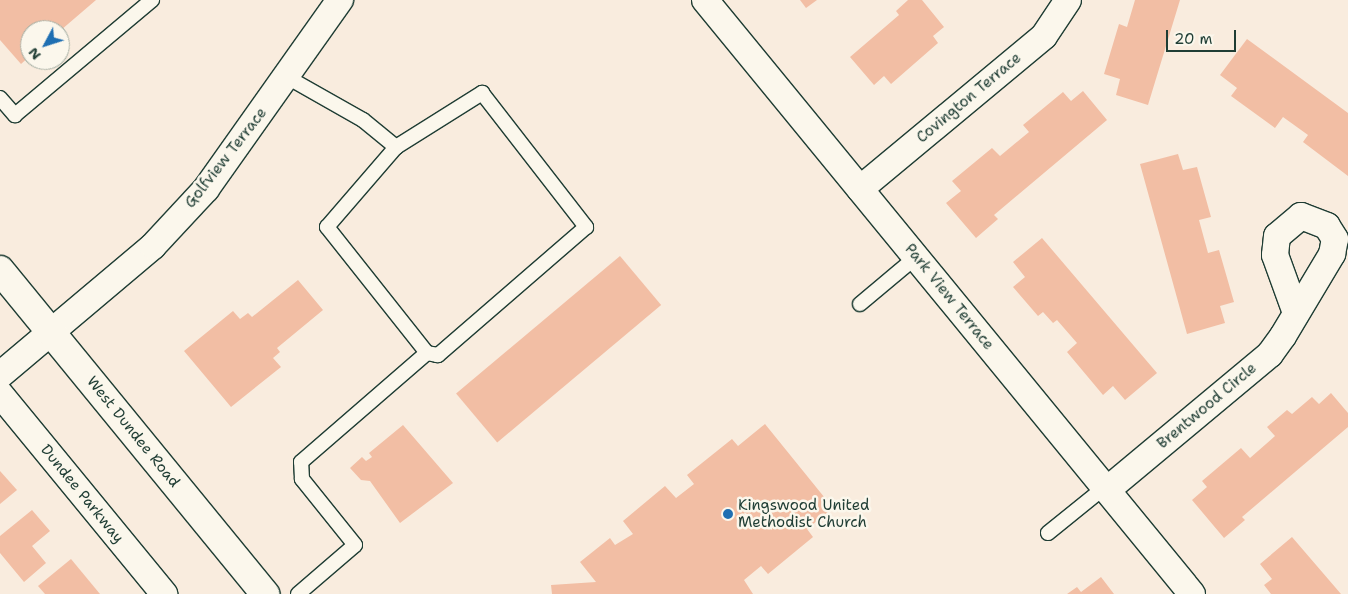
<!DOCTYPE html>
<html>
<head>
<meta charset="utf-8">
<style>
  body { margin:0 }
  #map { position:relative; width:1348px; height:594px; overflow:hidden; background:#f9ecde; font-family:"Shantell Sans",sans-serif }
  div>[style] { position:absolute }
  [style*='--x'] { left:calc(var(--x)*1px); top:calc(var(--y)*1px); width:calc(var(--w)*1px); rotate:calc(var(--a)*1deg) }
  .building>* { inset:0; background:#f2bea4; transform-origin:0 0 }
  .roads { filter:drop-shadow(1px 0 #1f3d34) drop-shadow(-1px 0 #1f3d34) drop-shadow(0 1px #1f3d34) drop-shadow(0 -1px #1f3d34) }
  .lane>* { height:14px; margin:-7px; padding:0 7px; transform-origin:7px; border-radius:7px; background:#fbf7ec }
  .street>* { height:26px; margin:-13px; padding:0 13px; transform-origin:13px; border-radius:13px; background:#fbf7ec }
  .primary>* { height:28px; margin:-14px; padding:0 14px; transform-origin:14px; border-radius:14px; background:#fbf7ec }
  .dots>* { width:14px; height:14px; translate:-50% -50%; box-sizing:border-box; border:2px solid #fbf7ec; border-radius:50% }
  span { translate:-50% -50%; white-space:nowrap; text-align:center; line-height:1.15; -webkit-text-stroke:5px #fbf7ec; paint-order:stroke }
  .street-label { font-size:15px; color:#1f3d34 }
  .poi-label { font-size:15px; color:#1f3d34 }
  .left { translate:0 -50%; text-align:left }
  .north { position:absolute; left:20px; top:20px; width:50px; height:50px; box-sizing:border-box; background:#fbf7ec; border:1px solid #a3ada2; border-radius:50%; rotate:230deg; font-size:14px; font-weight:700; line-height:20px; text-align:center; color:#1f3d34 }
  .north::after { content:''; display:block; margin:auto; width:18px; height:22px; background:#1f6fb2; clip-path:polygon(50% 0,100% 100%,50% 72%,0 100%) }
  .scale { position:absolute; left:1166px; top:30px; width:70px; height:22px; box-sizing:border-box; border:2px solid #1f3d34; border-top:0; padding-left:6px; font-size:15px; line-height:18px; white-space:nowrap; color:#1f3d34; -webkit-text-stroke:4px #fbf7ec; paint-order:stroke }
</style>
</head>
<body>
<div id="map">
  <div class="building">
    <i style="clip-path:polygon(0 0,96px 0,61px 30px,30px 30px,30px 56px,21px 64px,0 40px)"></i>
    <i style="clip-path:polygon(800px 0,817px 0,806px 8px)"></i>
    <i style="clip-path:polygon(908px 0,922px 0,944px 27px,933px 36px,938px 43px,891px 84px,884px 76px,874px 85px,850px 57px,899px 15px,896px 11px)"></i>
    <i style="clip-path:polygon(1135px 0,1180px 0,1148px 105px,1116px 95px,1120px 79px,1104px 74px,1119px 24px,1127px 27px)"></i>
    <i style="clip-path:polygon(1247px 39px,1348px 113px,1348px 176px,1303px 142px,1308px 135px,1283px 117px,1275px 128px,1231px 96px,1237px 88px,1220px 75px)"></i>
    <i style="clip-path:polygon(1083px 91px,1107px 120px,994px 215px,998px 219px,976px 238px,946px 203px,961px 191px,952px 181px,992px 148px,1000px 156px,1029px 132px,1023px 125px,1063px 92px,1071px 101px)"></i>
    <i style="clip-path:polygon(1178px 154px,1183px 170px,1197px 167px,1211px 217px,1199px 220px,1208px 253px,1219px 250px,1234px 302px,1220px 306px,1225px 323px,1187px 334px,1140px 164px)"></i>
    <i style="clip-path:polygon(1042px 238px,1157px 373px,1125px 400px,1113px 386px,1103px 395px,1067px 352px,1077px 343px,1057px 320px,1053px 323px,1043px 312px,1038px 316px,1013px 287px,1025px 277px,1013px 262px)"></i>
    <i style="left:620px;top:256px;width:64px;height:214px;rotate:50deg"></i>
    <i style="clip-path:polygon(298px 280px,323px 310px,277px 348px,280px 352px,273px 358px,281px 367px,231px 407px,184px 351px,233px 311px,240px 319px,248px 313px,252px 317px)"></i>
    <i style="clip-path:polygon(1331px 393px,1348px 413px,1348px 427px,1242px 517px,1245px 520px,1224px 538px,1192px 500px,1207px 487px,1202px 481px,1241px 448px,1250px 458px,1275px 436px,1267px 427px,1287px 410px,1292px 414px,1312px 397px,1319px 404px)"></i>
    <i style="clip-path:polygon(765px 424px,833px 508px,807px 529px,813px 537px,768px 574px,761px 566px,744px 580px,753px 594px,552px 594px,551px 585px,596px 582px,580px 562px,610px 538px,615px 545px,633px 534px,623px 521px,665px 486px,676px 498px,694px 484px,687px 475px,732px 439px,738px 446px)"></i>
    <i style="clip-path:polygon(403px 425px,453px 483px,400px 523px,370px 481px,361px 480px,350px 468px,362px 457px,366px 461px,372px 457px,369px 453px)"></i>
    <i style="clip-path:polygon(0 471px,17px 490px,0 504px)"></i>
    <i style="clip-path:polygon(32px 510px,50px 531px,32px 546px,46px 563px,24px 582px,0 553px,0 536px)"></i>
    <i style="clip-path:polygon(1292px 537px,1341px 594px,1271px 594px,1264px 585px,1272px 579px,1260px 564px)"></i>
    <i style="clip-path:polygon(71px 559px,100px 594px,45px 594px,38px 586px)"></i>
    <i style="clip-path:polygon(1101px 577px,1114px 594px,1067px 594px,1077px 587px,1081px 592px)"></i>
  </div>
  <div class="roads">
    <div class="lane">
      <i style="--x:287;--y:77;--w:87;--a:29.5"></i>
      <i style="--x:363;--y:120;--w:43;--a:39.3"></i>
      <i style="--x:396;--y:147;--w:102;--a:-32.1"></i>
      <i style="--x:482;--y:93;--w:170;--a:52.2"></i>
      <i style="--x:586;--y:227;--w:196;--a:139.1"></i>
      <i style="--x:438;--y:355;--w:11;--a:-170"></i>
      <i style="--x:427;--y:353;--w:161;--a:-128.4"></i>
      <i style="--x:327;--y:227;--w:106;--a:-49.2"></i>
      <i style="--x:0;--y:98;--w:23;--a:49"></i>
      <i style="--x:15;--y:115;--w:179;--a:-40"></i>
      <i style="--x:860;--y:304;--w:73;--a:-40"></i>
      <i style="--x:1048;--y:533;--w:73;--a:-38.9"></i>
      <i style="--x:298;--y:594;--w:75;--a:-40.7"></i>
      <i style="--x:355;--y:545;--w:85;--a:-128.8"></i>
      <i style="--x:302;--y:479;--w:17;--a:-93"></i>
      <i style="--x:301;--y:462;--w:167;--a:-40.9"></i>
    </div>
    <div class="street">
      <i style="--x:705;--y:0;--w:768;--a:50.65"></i>
      <i style="--x:860;--y:189;--w:239;--a:-39.7"></i>
      <i style="--x:1044;--y:36;--w:43;--a:-56.3"></i>
      <i style="--x:0;--y:375;--w:200;--a:-40.1"></i>
      <i style="--x:153;--y:246;--w:78;--a:-47.1"></i>
      <i style="--x:206;--y:189;--w:232;--a:-54.7"></i>
      <i style="--x:0;--y:394;--w:259;--a:50.6"></i>
      <i style="--x:1107;--y:490;--w:212;--a:-39.8"></i>
      <i style="--x:1270;--y:354;--w:22;--a:-54"></i>
      <i style="--x:1283;--y:336;--w:96;--a:-59.1"></i>
      <i style="--x:1332;--y:254;--w:15;--a:-79"></i>
      <i style="--x:1335;--y:239;--w:15;--a:-122"></i>
      <i style="--x:1327;--y:226;--w:28;--a:-159"></i>
      <i style="--x:1301;--y:216;--w:31;--a:140"></i>
      <i style="--x:1277;--y:236;--w:19;--a:96"></i>
      <i style="--x:1275;--y:255;--w:62;--a:70.1"></i>
    </div>
    <div class="primary">
      <i style="--x:0;--y:270;--w:419;--a:50.7"></i>
    </div>
  </div>
  <div class="dots">
    <i style="left:728px;top:514px;background:#1f6fb2"></i>
  </div>
  <div class="street-label">
    <span style="left:969px;top:98px;rotate:-40deg">Covington Terrace</span>
    <span style="left:226px;top:158px;rotate:-52deg">Golfview Terrace</span>
    <span style="left:949px;top:297px;rotate:51deg">Park View Terrace</span>
    <span style="left:1207px;top:406px;rotate:-40deg">Brentwood Circle</span>
    <span style="left:133px;top:432px;rotate:51deg">West Dundee Road</span>
    <span style="left:82px;top:494px;rotate:51deg">Dundee Parkway</span>
  </div>
  <div class="poi-label">
    <span class="left" style="left:738px;top:514px">Kingswood United<br>Methodist Church</span>
  </div>
  <div class="north">N</div>
  <div class="scale">20 m</div>
</div>
</body>
</html>
